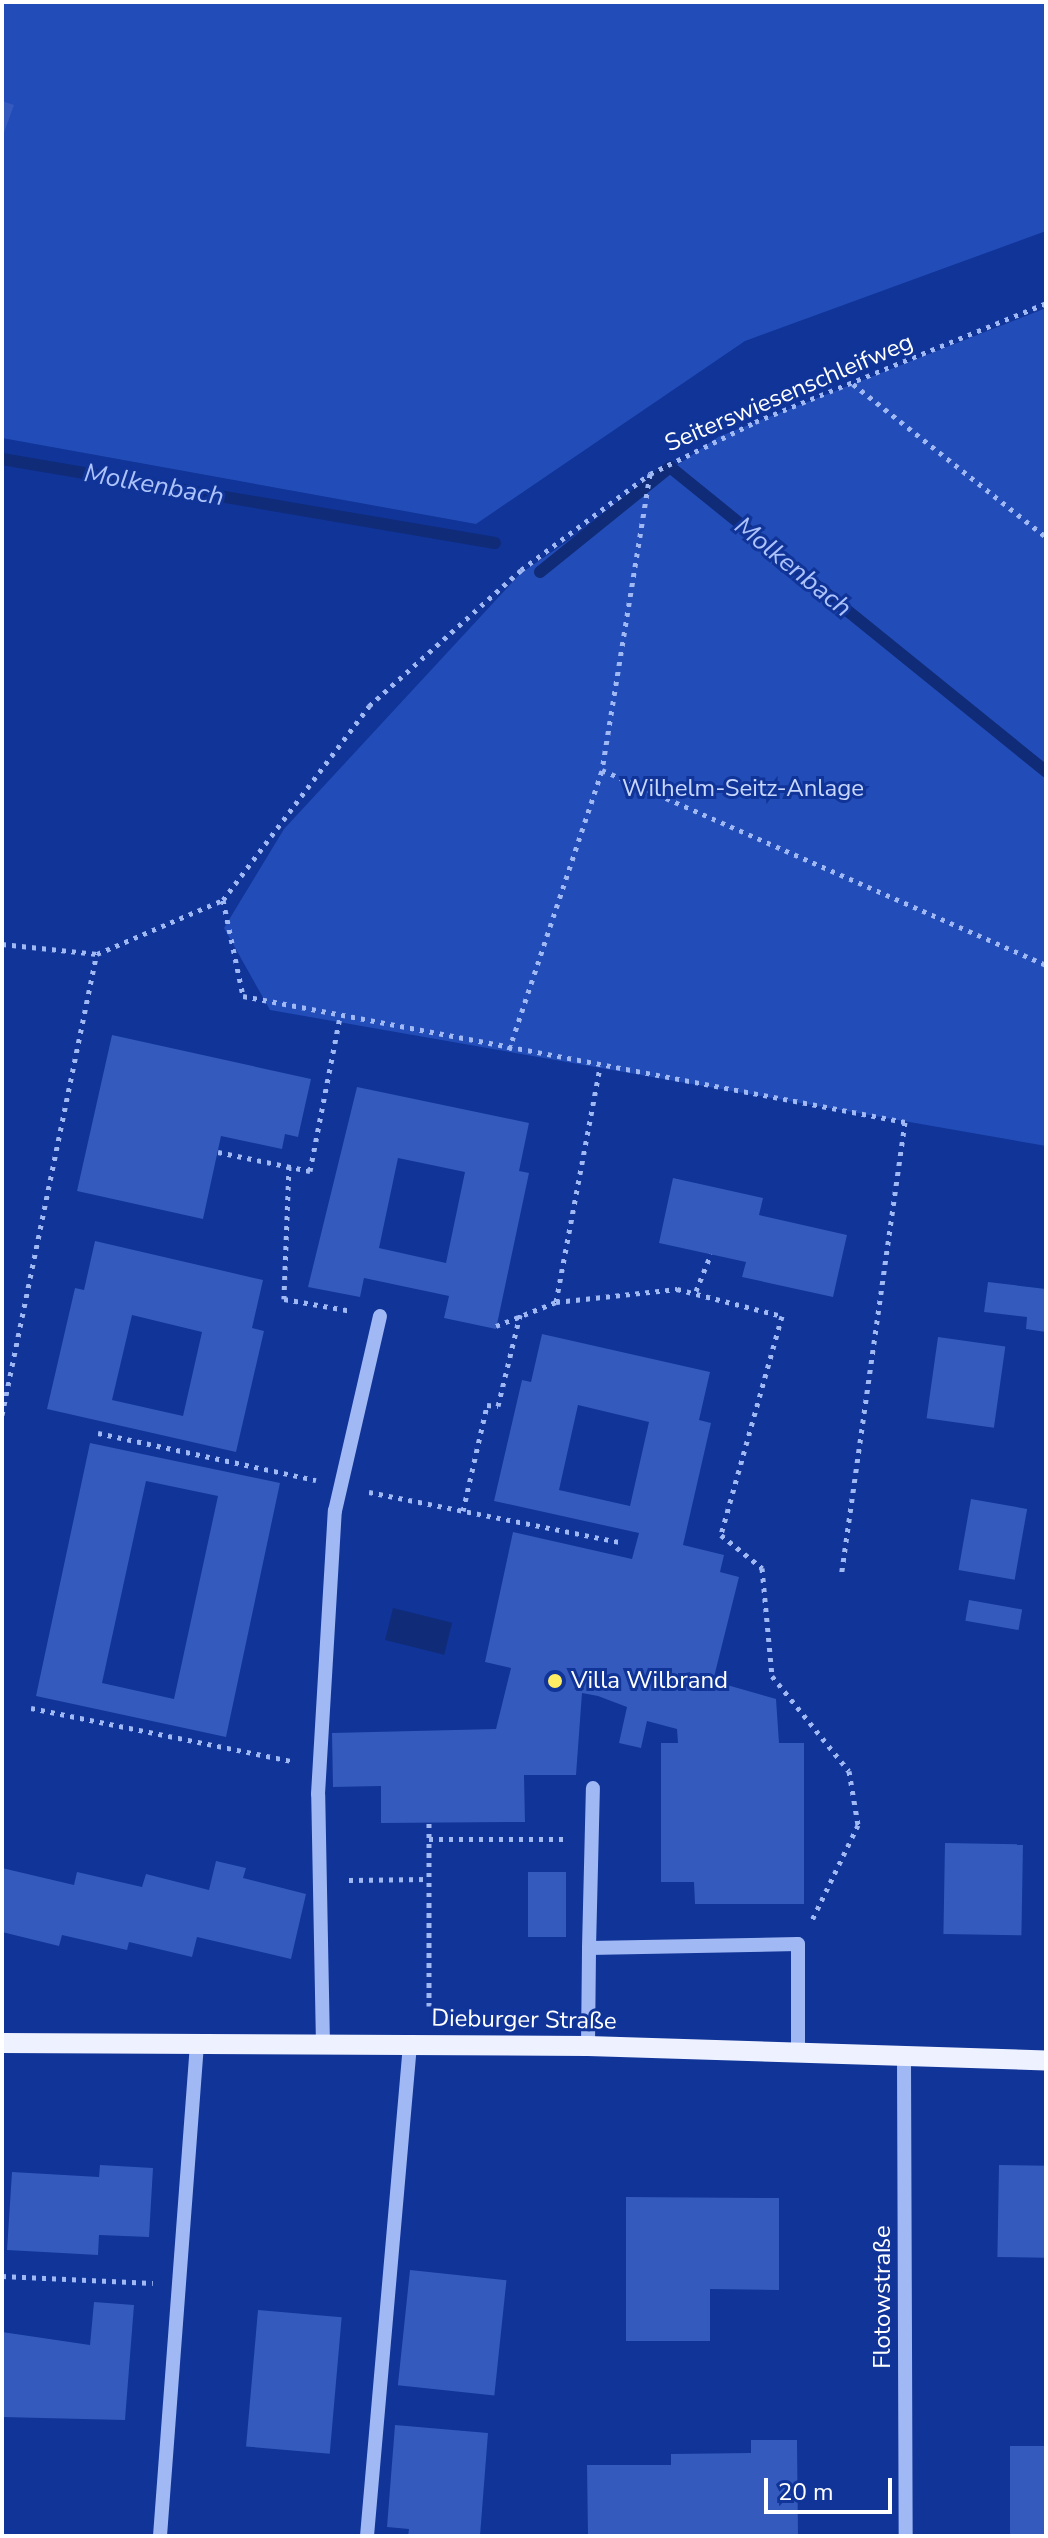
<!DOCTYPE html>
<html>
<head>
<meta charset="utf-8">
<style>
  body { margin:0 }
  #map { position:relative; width:1048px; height:2538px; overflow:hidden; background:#103498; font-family:"Nunito Sans",sans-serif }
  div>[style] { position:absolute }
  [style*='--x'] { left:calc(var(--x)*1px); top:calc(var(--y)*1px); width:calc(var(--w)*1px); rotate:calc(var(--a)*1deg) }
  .green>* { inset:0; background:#224cb7 }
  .water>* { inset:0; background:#102b78; transform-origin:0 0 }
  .stream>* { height:12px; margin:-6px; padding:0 6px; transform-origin:6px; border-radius:6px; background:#102b78 }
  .building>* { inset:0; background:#345abe; transform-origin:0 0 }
  .path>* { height:5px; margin-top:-2.5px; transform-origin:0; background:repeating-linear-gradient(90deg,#a0b8f4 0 4px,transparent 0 10px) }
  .minor>* { height:14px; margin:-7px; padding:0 7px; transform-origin:7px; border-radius:7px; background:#a0b8f4 }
  .major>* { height:20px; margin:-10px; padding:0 10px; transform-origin:10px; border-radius:10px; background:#eef1ff }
  .dots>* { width:22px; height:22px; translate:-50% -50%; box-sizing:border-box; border:4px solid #103498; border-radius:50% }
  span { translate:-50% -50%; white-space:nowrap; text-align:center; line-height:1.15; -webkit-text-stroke:6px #103498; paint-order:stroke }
  .street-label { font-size:24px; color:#fff }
  .park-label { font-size:24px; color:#c9d8fe }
  .poi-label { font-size:24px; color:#fff }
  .left { translate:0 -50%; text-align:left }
  .water-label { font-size:26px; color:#adc3fb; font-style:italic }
  .frame { position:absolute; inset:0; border:4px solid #fff; pointer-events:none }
  .scale { position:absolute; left:764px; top:2478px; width:128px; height:36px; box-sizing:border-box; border:4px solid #fff; border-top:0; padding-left:10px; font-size:24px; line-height:28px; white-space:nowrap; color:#fff; -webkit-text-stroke:6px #103498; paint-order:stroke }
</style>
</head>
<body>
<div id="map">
  <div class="green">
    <i style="clip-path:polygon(2px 2px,1046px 2px,1046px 231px,745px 341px,476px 524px,2px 438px)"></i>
    <i style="clip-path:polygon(1046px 308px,1046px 1146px,270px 1010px,224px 928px,284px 829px,520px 574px,718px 437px)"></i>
  </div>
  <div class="water">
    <i style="left:393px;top:1608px;width:61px;height:33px;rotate:14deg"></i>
  </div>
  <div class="stream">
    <i style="--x:2;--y:459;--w:500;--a:9.67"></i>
    <i style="--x:540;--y:572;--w:167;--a:-38.9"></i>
    <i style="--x:670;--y:467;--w:484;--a:39"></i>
  </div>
  <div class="building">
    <i style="clip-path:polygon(2px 101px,14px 105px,2px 138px)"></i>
    <i style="clip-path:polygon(112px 1035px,311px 1079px,298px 1137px,285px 1134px,282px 1149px,221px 1136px,203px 1219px,77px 1191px)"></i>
    <i style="clip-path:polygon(evenodd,357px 1087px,529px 1123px,519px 1171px,529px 1173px,496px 1329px,444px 1318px,449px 1296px,364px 1278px,360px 1297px,308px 1287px,357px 1087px,398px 1158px,465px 1172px,446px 1263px,379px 1248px,398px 1158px)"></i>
    <i style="clip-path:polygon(673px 1178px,763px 1198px,759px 1215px,847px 1235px,833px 1297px,742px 1277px,746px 1262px,659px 1243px)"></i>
    <i style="clip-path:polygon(evenodd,95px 1241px,263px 1280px,252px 1328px,264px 1331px,236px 1452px,47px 1409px,75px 1288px,84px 1290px,95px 1241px,132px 1315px,202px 1332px,183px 1416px,112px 1400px,132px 1315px)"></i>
    <i style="clip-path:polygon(988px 1282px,1046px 1289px,1046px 1332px,1026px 1329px,1027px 1317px,984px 1312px)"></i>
    <i style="clip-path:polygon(evenodd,542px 1334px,710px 1372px,699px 1420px,711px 1423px,683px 1545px,724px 1555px,720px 1572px,739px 1577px,713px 1681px,776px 1699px,779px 1743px,804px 1743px,804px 1904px,695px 1904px,694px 1882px,661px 1882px,661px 1743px,678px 1743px,677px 1729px,647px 1721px,641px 1748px,619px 1743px,627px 1707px,598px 1696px,582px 1693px,576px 1775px,524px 1775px,525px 1822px,381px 1823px,381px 1786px,333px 1787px,332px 1733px,496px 1729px,511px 1668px,485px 1662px,513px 1532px,632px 1559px,639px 1533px,494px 1501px,522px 1380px,531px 1382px,542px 1334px,578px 1405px,649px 1422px,630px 1506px,559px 1490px,578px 1405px)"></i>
    <i style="left:938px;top:1337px;width:68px;height:82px;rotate:8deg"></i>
    <i style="clip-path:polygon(evenodd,90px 1443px,280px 1483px,226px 1737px,36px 1696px,90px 1443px,146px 1481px,218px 1496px,174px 1699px,102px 1683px,146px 1481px)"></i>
    <i style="left:971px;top:1499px;width:57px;height:72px;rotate:10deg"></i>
    <i style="left:969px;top:1600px;width:54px;height:21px;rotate:10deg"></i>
    <i style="left:945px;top:1843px;width:78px;height:91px;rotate:1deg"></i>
    <i style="clip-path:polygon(216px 1861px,246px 1868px,243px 1878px,306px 1894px,291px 1959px,197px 1937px,192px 1957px,129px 1942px,127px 1950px,62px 1935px,59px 1946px,2px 1932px,2px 1868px,74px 1885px,77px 1872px,142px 1887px,146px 1874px,209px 1890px)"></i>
    <i style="left:528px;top:1872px;width:38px;height:65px"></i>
    <i style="clip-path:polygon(100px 2165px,153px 2168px,149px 2237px,99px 2235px,98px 2255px,7px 2250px,12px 2172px,99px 2177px)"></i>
    <i style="left:999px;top:2165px;width:47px;height:92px;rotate:1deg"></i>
    <i style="clip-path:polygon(626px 2197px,779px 2198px,779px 2290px,710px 2289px,710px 2341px,626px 2341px)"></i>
    <i style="left:410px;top:2270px;width:97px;height:116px;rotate:6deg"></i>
    <i style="clip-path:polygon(94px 2302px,134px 2305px,125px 2420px,2px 2417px,2px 2332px,90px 2345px)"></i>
    <i style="left:258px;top:2310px;width:84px;height:137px;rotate:5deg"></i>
    <i style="clip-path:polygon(395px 2425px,488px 2433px,480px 2536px,408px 2536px,409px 2529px,387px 2527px)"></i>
    <i style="clip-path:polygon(751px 2440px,797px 2440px,798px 2536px,588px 2536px,587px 2465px,671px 2465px,671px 2454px,751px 2453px)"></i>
    <i style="left:1046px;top:2446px;width:89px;height:36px;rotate:90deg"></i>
  </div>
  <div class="path">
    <i style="--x:853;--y:384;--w:246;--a:38.4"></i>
    <i style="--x:650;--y:474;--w:300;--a:99.2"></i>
    <i style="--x:602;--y:770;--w:485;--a:23.7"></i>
    <i style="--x:223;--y:900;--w:98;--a:78.2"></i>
    <i style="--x:243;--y:996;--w:674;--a:10.78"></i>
    <i style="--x:905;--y:1122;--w:455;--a:98"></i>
    <i style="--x:2;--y:944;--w:96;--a:6"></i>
    <i style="--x:97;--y:954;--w:137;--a:-23.2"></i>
    <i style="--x:223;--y:900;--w:243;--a:-53"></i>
    <i style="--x:369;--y:706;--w:204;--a:-41.8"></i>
    <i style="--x:521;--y:570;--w:161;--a:-36.7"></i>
    <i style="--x:650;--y:474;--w:117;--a:-26.3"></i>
    <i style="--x:755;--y:422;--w:314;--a:-22.2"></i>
    <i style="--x:509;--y:1050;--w:295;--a:-71.6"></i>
    <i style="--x:218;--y:1152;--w:94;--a:11.7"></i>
    <i style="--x:310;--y:1171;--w:158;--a:-79"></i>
    <i style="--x:289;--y:1166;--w:133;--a:92.2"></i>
    <i style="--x:284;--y:1299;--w:69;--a:10"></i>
    <i style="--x:696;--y:1291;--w:40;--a:-68"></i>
    <i style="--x:556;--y:1302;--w:240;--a:-79.4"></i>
    <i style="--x:496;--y:1326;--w:65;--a:-21.8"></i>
    <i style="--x:556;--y:1302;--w:122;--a:-6.1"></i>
    <i style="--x:677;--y:1289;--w:108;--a:14.4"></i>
    <i style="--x:782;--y:1316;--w:227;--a:105.6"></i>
    <i style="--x:721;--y:1535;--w:53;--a:38.8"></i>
    <i style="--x:762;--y:1568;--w:108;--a:84.7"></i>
    <i style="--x:772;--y:1676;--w:122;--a:51"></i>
    <i style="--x:849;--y:1771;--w:55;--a:80.5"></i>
    <i style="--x:858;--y:1825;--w:106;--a:115.8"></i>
    <i style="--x:2;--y:1415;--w:471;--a:-78.4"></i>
    <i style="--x:98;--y:1433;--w:223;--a:12.2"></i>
    <i style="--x:369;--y:1492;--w:256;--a:11.3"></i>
    <i style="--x:463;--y:1511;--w:109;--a:-77.2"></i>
    <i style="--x:487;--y:1405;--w:11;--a:5"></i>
    <i style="--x:498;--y:1406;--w:94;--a:-76.4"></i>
    <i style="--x:31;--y:1708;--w:265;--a:11.5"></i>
    <i style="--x:429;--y:1823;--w:183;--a:90"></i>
    <i style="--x:429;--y:1839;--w:135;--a:0"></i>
    <i style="--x:349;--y:1880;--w:80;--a:-0.7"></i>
    <i style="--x:2;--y:2276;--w:151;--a:2.7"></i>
  </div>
  <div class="minor">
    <i style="--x:589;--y:1948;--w:160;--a:-88.6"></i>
    <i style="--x:323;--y:2045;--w:251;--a:-91.1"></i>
    <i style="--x:318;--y:1794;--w:284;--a:-86.6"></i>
    <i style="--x:335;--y:1511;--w:200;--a:-77"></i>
    <i style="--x:588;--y:2046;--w:98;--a:-89.4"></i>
    <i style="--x:589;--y:1948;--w:209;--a:-1.1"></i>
    <i style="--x:798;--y:1944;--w:111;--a:90"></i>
    <i style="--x:904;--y:2058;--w:478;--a:89.8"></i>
    <i style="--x:160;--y:2536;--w:493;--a:-85.7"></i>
    <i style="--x:367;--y:2536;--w:493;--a:-85"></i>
  </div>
  <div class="major">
    <i style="--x:2;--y:2043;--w:586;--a:0.29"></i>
    <i style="--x:588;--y:2046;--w:458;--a:1.8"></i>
  </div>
  <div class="dots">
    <i style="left:555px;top:1681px;background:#ffed64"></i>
  </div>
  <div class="street-label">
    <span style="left:789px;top:393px;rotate:-23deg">Seiterswiesenschleifweg</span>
    <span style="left:524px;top:2020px;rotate:1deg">Dieburger Straße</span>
    <span style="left:883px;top:2297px;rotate:-90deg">Flotowstraße</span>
  </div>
  <div class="park-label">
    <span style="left:743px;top:789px">Wilhelm-Seitz-Anlage</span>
  </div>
  <div class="poi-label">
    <span class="left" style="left:571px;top:1681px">Villa Wilbrand</span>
  </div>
  <div class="water-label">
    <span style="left:154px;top:485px;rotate:10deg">Molkenbach</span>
    <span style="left:793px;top:567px;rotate:39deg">Molkenbach</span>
  </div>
  <div class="frame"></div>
  <div class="scale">20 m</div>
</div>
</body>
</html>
